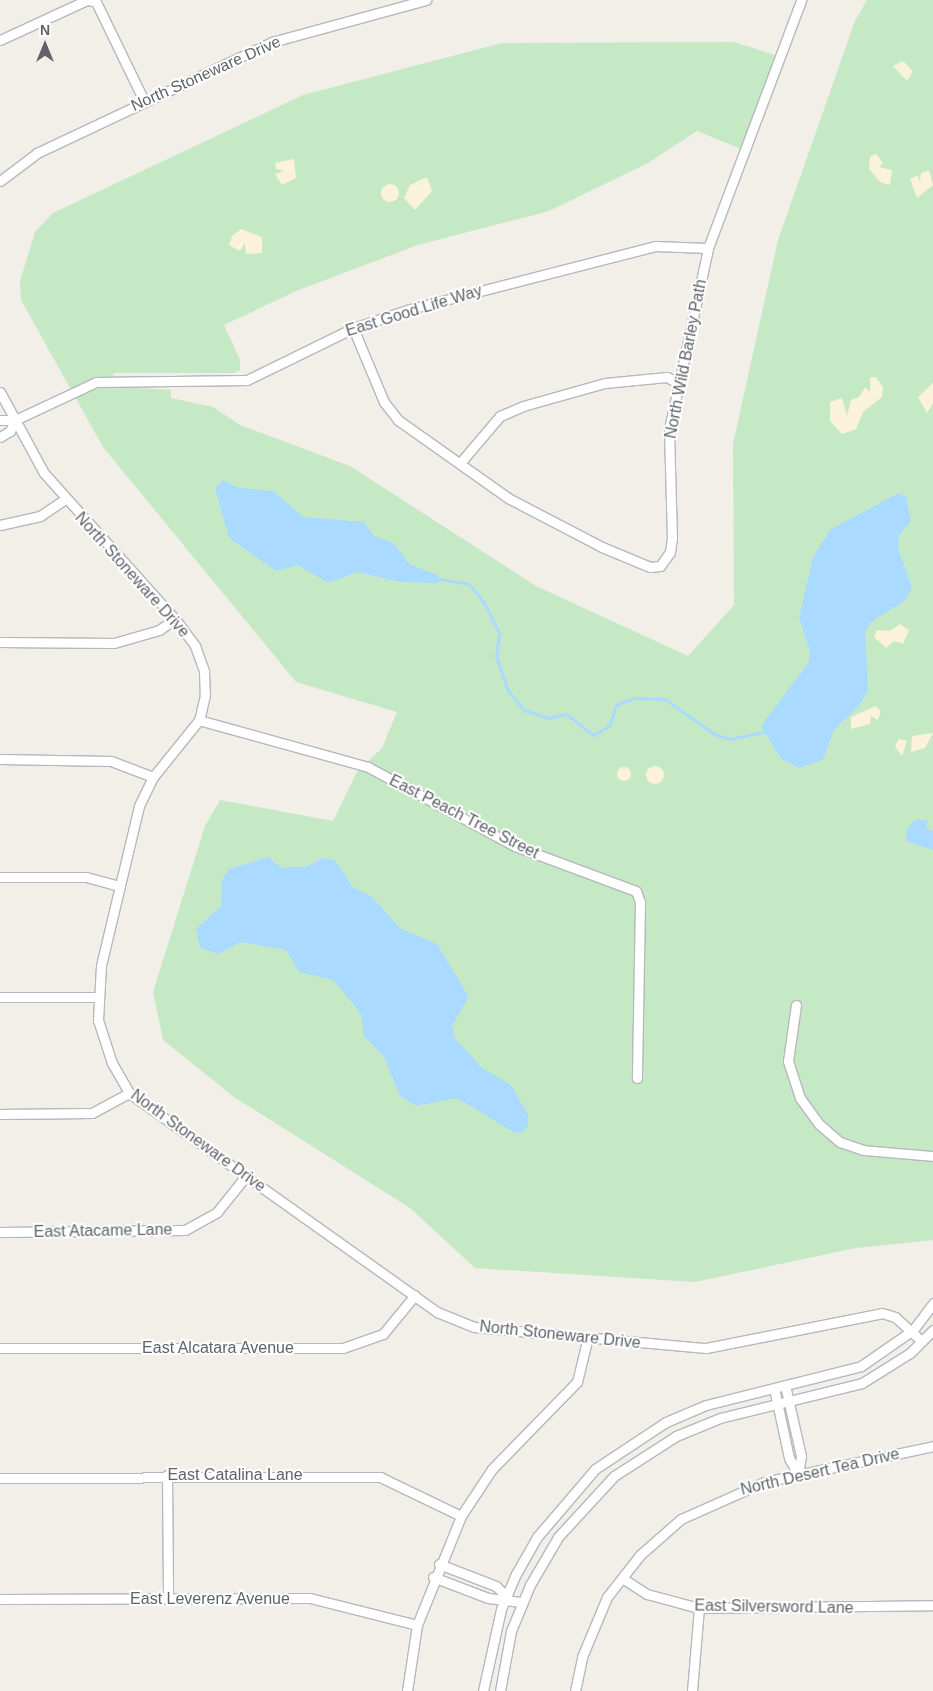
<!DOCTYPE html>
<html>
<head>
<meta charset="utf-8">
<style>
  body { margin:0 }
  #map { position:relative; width:933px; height:1691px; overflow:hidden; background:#f1efe8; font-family:Helvetica,sans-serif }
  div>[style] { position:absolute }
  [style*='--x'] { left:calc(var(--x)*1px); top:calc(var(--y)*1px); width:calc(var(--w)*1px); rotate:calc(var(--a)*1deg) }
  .green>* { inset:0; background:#c5e8c5 }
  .sand>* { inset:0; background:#fbf3d9 }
  .round { border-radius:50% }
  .water>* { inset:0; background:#aadaff }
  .stream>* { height:3px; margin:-1.5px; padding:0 1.5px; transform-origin:1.5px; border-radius:1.5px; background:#aadaff }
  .roads { filter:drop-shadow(1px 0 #b5b8bc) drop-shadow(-1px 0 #b5b8bc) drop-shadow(0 1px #b5b8bc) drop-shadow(0 -1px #b5b8bc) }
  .street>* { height:9px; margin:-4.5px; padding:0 4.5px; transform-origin:4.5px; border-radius:4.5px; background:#fff }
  span { translate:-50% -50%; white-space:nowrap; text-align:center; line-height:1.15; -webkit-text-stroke:4px #fff; paint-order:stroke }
  .street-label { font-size:16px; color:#5f6368 }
  .north { position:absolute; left:20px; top:20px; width:50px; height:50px; -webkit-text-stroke:4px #fff; paint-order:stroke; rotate:0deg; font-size:14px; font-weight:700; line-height:20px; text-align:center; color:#5f6368 }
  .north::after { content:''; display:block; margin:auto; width:18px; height:22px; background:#5f6368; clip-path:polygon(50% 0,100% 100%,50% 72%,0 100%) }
</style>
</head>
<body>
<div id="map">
  <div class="green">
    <i style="clip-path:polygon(867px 0,933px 0,933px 1240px,856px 1248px,695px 1282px,475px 1268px,410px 1208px,234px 1097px,163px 1040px,153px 992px,205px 826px,220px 800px,333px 821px,357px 772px,382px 748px,397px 712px,296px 682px,103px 447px,21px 300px,20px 281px,35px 232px,53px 213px,303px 95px,502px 43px,734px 42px,775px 55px,741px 149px,697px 131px,648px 163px,549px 211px,418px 245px,296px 291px,224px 325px,240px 360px,240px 370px,234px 373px,113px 373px,116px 387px,171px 390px,171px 398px,213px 407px,240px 425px,350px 466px,536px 586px,688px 656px,734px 605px,733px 444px,778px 240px,855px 21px)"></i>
  </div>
  <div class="sand">
    <i style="clip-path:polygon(903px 61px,913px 71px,907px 81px,893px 66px)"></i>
    <i style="clip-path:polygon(876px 154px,883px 163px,879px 167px,892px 170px,890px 185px,880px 182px,869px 169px,870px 157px)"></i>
    <i style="clip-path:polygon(294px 159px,296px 178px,282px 185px,275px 174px,284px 171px,276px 169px,275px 163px)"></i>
    <i style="clip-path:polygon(929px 170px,933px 185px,917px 198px,910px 179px,918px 175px,920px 183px,921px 173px)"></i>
    <i style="clip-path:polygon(427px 177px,432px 191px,415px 210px,404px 198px,410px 185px)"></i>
    <i class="round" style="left:381px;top:184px;width:18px;height:18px"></i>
    <i style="clip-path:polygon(241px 229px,262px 237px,262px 253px,246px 254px,245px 243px,240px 251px,229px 245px,232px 236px)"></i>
    <i style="clip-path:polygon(870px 377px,876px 377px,883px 387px,882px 397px,863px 412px,856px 429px,842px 434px,830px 421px,830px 402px,842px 398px,847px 416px,851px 400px,859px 397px,865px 387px,870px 392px)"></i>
    <i style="clip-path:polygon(933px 383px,933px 403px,927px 413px,918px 397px)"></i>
    <i style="clip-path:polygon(900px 624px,909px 630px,903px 644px,894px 641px,886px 648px,874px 637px,877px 630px,890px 631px)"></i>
    <i style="clip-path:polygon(876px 706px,881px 711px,878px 720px,871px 716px,870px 724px,851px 729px,851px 717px)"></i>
    <i style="clip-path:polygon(933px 733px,925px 748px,911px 752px,912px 736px)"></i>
    <i style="clip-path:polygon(899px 739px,907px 741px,902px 756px,895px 746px)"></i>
    <i class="round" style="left:646px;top:766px;width:18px;height:18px"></i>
    <i class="round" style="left:617px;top:767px;width:14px;height:14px"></i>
  </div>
  <div class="water">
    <i style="clip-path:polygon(223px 480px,239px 488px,273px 491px,304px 517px,364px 522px,374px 536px,394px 543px,409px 564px,438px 575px,439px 583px,399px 582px,357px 572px,328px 583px,298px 565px,276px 571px,229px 538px,215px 488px)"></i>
    <i style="clip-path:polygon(899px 493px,906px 497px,911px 521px,899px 535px,898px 548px,912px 587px,906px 600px,871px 622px,865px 632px,868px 691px,859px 706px,834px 730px,823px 760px,799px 768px,781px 759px,761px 726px,809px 662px,810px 651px,799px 618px,813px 557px,831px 529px)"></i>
    <i style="clip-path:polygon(915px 820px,928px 820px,926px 828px,933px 831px,933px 850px,906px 841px,907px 829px)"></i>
    <i style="clip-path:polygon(268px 857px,282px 868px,308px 866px,322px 858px,335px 860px,353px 887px,372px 897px,401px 929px,437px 944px,469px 997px,452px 1026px,455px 1038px,481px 1067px,511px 1085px,528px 1115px,528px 1126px,522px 1132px,515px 1133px,457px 1098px,416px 1106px,400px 1096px,384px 1057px,364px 1036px,361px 1015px,350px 1000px,333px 980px,299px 972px,286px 950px,241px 942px,218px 954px,200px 948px,196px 929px,221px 906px,222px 880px,229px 869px)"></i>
  </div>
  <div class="stream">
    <i style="--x:439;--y:579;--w:30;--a:9"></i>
    <i style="--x:469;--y:584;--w:22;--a:51"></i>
    <i style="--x:483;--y:601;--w:36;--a:63"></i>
    <i style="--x:499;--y:633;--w:23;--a:97"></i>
    <i style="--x:496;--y:656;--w:37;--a:71"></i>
    <i style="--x:508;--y:691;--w:25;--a:50"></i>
    <i style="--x:524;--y:710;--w:25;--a:18"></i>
    <i style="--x:548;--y:718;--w:18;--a:-13"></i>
    <i style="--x:566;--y:714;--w:34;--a:38"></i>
    <i style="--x:593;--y:735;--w:18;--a:-29"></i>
    <i style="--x:609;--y:726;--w:22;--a:-72"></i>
    <i style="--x:616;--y:705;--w:18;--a:-22"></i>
    <i style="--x:633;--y:698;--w:32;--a:2"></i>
    <i style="--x:665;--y:699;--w:60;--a:35.5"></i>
    <i style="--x:714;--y:734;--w:17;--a:17"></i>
    <i style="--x:730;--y:739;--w:35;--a:-12"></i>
  </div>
  <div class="roads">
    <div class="street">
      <i style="--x:88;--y:0;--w:8;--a:14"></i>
      <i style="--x:96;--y:2;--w:110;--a:64.1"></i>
      <i style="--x:0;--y:40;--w:96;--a:-24.7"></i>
      <i style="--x:0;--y:181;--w:46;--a:-37.1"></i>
      <i style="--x:37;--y:153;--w:260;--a:-25.3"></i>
      <i style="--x:272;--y:42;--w:160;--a:-15.3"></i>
      <i style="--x:353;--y:328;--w:80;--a:67.3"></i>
      <i style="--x:384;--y:402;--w:23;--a:52"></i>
      <i style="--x:398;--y:420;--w:135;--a:35.3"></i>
      <i style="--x:508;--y:498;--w:106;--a:27.5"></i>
      <i style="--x:602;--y:547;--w:52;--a:22.6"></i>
      <i style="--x:650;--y:567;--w:10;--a:-6"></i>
      <i style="--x:660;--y:566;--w:17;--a:-54"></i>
      <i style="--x:670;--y:552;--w:14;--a:-82"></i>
      <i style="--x:672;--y:538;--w:109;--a:-91.6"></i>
      <i style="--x:669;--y:429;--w:185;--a:-77.8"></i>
      <i style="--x:708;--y:248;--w:265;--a:-69.4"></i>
      <i style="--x:0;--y:392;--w:92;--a:61.5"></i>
      <i style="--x:44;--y:473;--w:196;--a:48.1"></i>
      <i style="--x:175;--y:619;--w:34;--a:53"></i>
      <i style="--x:195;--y:646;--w:27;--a:70"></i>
      <i style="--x:204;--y:671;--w:24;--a:88"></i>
      <i style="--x:205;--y:695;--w:26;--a:103"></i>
      <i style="--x:199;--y:720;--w:73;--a:128.9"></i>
      <i style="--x:153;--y:777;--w:32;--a:116"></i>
      <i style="--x:139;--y:806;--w:164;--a:103.4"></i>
      <i style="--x:101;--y:966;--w:54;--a:93.2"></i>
      <i style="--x:98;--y:1020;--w:45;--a:72"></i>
      <i style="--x:112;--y:1063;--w:34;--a:60"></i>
      <i style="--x:129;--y:1093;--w:378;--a:35.4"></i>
      <i style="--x:437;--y:1312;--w:40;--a:22"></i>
      <i style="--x:474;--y:1327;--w:233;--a:5.2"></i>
      <i style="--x:706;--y:1348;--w:179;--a:-11.2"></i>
      <i style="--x:882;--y:1313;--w:14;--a:17"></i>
      <i style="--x:895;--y:1317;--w:36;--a:42"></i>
      <i style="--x:0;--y:420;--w:15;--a:0"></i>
      <i style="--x:15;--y:420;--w:89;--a:-25.1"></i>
      <i style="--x:96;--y:382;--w:151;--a:-0.8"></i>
      <i style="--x:247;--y:380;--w:118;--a:-26.1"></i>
      <i style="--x:353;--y:328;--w:60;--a:-18.4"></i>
      <i style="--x:410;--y:309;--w:253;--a:-14.4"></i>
      <i style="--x:655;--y:246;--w:53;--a:2.2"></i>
      <i style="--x:0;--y:437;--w:12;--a:-31"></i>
      <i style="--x:10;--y:431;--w:12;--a:-66"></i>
      <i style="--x:460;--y:463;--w:62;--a:-49.6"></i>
      <i style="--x:500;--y:416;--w:25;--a:-23"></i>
      <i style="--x:523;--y:406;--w:85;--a:-15.7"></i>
      <i style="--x:605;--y:383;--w:62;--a:-5.5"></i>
      <i style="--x:667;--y:377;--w:13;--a:29"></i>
      <i style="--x:0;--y:525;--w:41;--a:-12.7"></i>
      <i style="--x:40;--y:516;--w:29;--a:-34"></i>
      <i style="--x:0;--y:642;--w:114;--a:0.5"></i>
      <i style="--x:114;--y:643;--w:47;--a:-16.1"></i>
      <i style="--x:159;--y:630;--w:19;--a:-35"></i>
      <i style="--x:199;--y:720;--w:175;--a:15.5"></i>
      <i style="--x:368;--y:767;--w:167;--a:28.3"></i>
      <i style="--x:515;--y:846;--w:129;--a:20.4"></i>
      <i style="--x:636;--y:891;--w:12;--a:70"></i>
      <i style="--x:640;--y:902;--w:176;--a:91"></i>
      <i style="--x:0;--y:759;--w:111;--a:1"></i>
      <i style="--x:111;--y:761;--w:45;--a:20.9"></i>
      <i style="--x:0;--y:877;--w:86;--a:0"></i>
      <i style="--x:86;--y:877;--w:34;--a:15"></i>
      <i style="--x:0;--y:997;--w:97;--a:0"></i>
      <i style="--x:796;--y:1005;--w:57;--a:98.1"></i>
      <i style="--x:788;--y:1061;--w:39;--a:72"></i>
      <i style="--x:800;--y:1098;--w:32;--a:54"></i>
      <i style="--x:819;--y:1124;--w:28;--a:41"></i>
      <i style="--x:840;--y:1142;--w:24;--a:19"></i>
      <i style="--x:863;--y:1150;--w:70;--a:4.9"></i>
      <i style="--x:0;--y:1114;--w:92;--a:-0.6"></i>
      <i style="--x:92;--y:1113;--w:42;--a:-28.4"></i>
      <i style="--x:0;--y:1232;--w:185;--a:-0.6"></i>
      <i style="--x:185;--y:1230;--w:37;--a:-29"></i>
      <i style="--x:217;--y:1212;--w:45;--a:-51.3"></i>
      <i style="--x:0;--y:1348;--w:343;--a:0"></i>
      <i style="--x:343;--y:1348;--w:42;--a:-19.3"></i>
      <i style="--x:383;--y:1334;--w:50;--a:-50.6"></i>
      <i style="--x:785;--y:1385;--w:73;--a:77.3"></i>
      <i style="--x:801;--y:1456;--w:18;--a:99"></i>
      <i style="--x:774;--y:1388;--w:72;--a:77.9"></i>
      <i style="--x:789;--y:1458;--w:18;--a:61"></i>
      <i style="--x:167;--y:1475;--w:124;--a:89.5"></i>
      <i style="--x:0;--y:1478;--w:380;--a:-0.2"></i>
      <i style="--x:380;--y:1477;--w:90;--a:25.7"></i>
      <i style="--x:439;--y:1564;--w:61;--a:21.1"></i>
      <i style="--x:496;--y:1586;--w:16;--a:45"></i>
      <i style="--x:433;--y:1577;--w:59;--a:20.9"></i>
      <i style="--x:488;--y:1598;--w:33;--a:7"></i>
      <i style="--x:622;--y:1578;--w:30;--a:33"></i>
      <i style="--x:647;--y:1594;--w:54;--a:15.1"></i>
      <i style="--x:699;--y:1608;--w:234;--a:-0.7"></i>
      <i style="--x:0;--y:1599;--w:310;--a:-0.2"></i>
      <i style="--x:310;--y:1598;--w:110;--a:14.2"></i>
      <i style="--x:407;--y:1691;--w:67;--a:-81.4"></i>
      <i style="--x:417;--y:1625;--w:118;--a:-68"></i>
      <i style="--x:461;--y:1516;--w:56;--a:-56.6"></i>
      <i style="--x:492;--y:1469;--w:122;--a:-45.7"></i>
      <i style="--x:577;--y:1382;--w:46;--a:-76.3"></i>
      <i style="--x:483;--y:1691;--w:84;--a:-77.6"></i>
      <i style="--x:501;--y:1609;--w:38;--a:-67"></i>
      <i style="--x:516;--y:1574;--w:43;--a:-60.4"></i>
      <i style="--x:537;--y:1537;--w:89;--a:-49.5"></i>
      <i style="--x:595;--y:1469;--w:85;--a:-33.5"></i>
      <i style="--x:666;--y:1422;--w:43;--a:-23"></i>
      <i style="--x:706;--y:1405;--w:160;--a:-14.1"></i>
      <i style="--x:861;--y:1366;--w:63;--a:-34.7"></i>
      <i style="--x:913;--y:1330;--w:34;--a:-53"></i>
      <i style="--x:500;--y:1691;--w:61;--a:-79.6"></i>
      <i style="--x:511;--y:1631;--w:50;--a:-67.6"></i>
      <i style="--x:530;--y:1585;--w:56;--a:-59.7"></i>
      <i style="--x:558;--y:1537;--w:83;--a:-47.4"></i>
      <i style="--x:614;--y:1476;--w:74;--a:-32.8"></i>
      <i style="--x:676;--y:1436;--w:48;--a:-22.2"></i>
      <i style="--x:720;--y:1418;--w:146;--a:-13.8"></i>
      <i style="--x:862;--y:1383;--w:57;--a:-32"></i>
      <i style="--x:910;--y:1353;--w:33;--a:-45"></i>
      <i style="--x:575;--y:1691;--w:35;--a:-78"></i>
      <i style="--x:582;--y:1657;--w:65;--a:-67.4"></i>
      <i style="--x:607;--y:1597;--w:53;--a:-51.8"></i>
      <i style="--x:640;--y:1555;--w:55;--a:-41.3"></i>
      <i style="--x:681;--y:1519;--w:91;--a:-24"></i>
      <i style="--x:764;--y:1482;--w:173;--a:-12"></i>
      <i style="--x:692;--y:1691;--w:83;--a:-85.2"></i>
    </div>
  </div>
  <div class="street-label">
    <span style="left:206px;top:74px;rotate:-24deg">North Stoneware Drive</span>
    <span style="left:414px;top:311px;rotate:-17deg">East Good Life Way</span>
    <span style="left:686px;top:359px;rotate:-79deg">North Wild Barley Path</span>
    <span style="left:132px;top:575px;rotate:48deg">North Stoneware Drive</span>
    <span style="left:464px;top:817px;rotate:27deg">East Peach Tree Street</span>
    <span style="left:198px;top:1141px;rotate:36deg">North Stoneware Drive</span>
    <span style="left:103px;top:1231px;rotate:-1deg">East Atacame Lane</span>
    <span style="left:560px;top:1335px;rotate:6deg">North Stoneware Drive</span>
    <span style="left:218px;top:1348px">East Alcatara Avenue</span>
    <span style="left:820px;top:1472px;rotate:-13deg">North Desert Tea Drive</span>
    <span style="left:235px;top:1475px">East Catalina Lane</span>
    <span style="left:210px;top:1599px">East Leverenz Avenue</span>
    <span style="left:774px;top:1607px;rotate:1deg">East Silversword Lane</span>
  </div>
  <div class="north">N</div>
</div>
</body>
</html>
